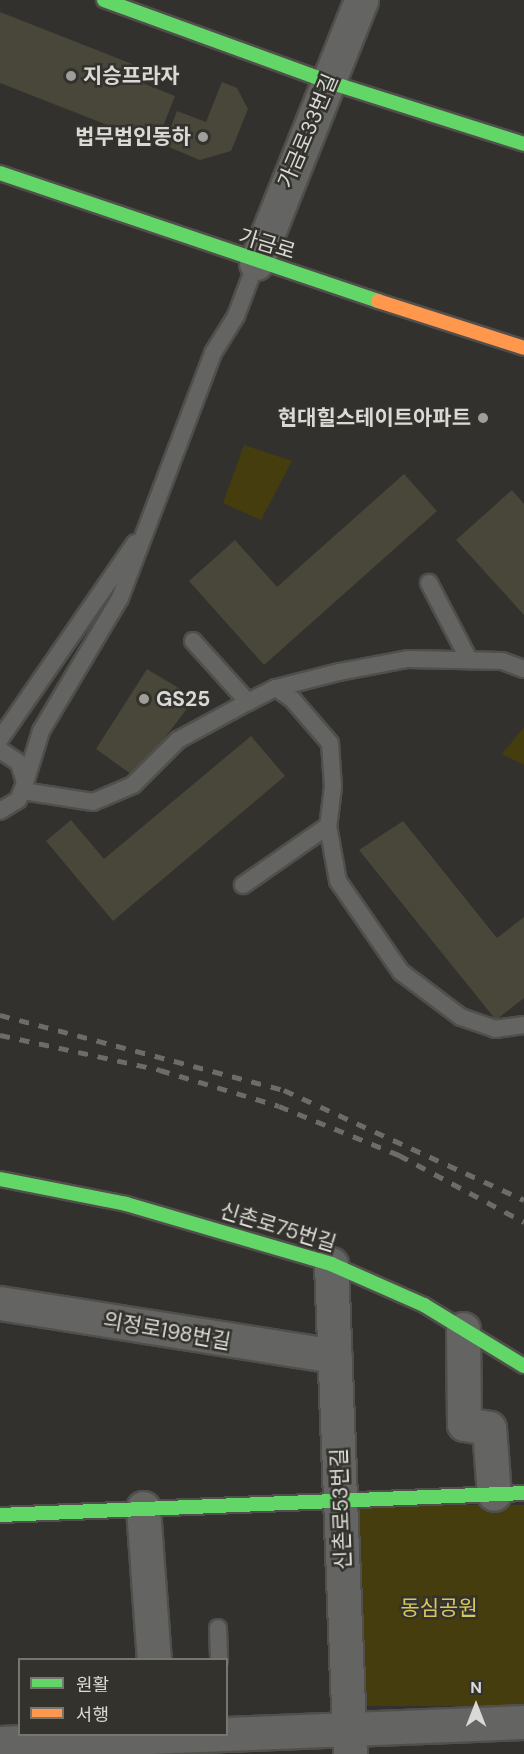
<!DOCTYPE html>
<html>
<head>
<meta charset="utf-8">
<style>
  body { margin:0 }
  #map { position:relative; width:524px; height:1754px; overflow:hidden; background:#32312d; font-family:"DM Sans","Noto Sans KR",sans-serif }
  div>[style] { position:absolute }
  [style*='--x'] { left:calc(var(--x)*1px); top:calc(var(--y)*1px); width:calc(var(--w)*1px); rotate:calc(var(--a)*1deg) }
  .green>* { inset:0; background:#453d0d; transform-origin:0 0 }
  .building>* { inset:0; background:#494739 }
  .roads { filter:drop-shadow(2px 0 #504f4b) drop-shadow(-2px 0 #504f4b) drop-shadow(0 2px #504f4b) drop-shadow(0 -2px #504f4b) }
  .lane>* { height:16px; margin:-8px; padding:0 8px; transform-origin:8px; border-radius:8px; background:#646462 }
  .street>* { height:33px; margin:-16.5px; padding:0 16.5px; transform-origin:16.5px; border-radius:16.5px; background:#646462 }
  .fast>* { height:14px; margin:-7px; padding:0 7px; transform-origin:7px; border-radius:7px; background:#63d668 }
  .slow>* { height:14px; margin:-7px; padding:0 7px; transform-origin:7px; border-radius:7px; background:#ff974d }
  .rail>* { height:4.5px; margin-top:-2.25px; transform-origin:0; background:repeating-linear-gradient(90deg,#6d6c68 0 10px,transparent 0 20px) }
  .dots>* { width:16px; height:16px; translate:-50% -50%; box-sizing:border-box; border:3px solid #33322c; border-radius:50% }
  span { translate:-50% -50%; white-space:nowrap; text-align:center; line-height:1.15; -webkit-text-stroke:5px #33322c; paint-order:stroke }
  .poi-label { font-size:21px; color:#dad9d5; font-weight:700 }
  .left { translate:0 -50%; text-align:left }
  .right { translate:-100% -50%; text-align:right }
  .street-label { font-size:21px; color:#dad9d5 }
  .park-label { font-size:21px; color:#d9c75d }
  .legend { position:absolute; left:18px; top:1658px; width:210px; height:78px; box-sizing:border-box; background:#33322c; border:2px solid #767570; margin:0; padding:8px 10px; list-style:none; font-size:18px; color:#dad9d5 }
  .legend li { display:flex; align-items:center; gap:12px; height:30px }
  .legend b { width:30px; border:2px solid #767570 }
  .north { position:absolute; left:446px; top:1676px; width:60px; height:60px; -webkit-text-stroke:4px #33322c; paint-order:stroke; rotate:0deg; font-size:16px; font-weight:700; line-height:24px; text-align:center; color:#dad9d5 }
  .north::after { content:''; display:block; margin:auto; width:21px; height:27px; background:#dad9d5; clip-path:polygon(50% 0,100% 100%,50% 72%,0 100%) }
</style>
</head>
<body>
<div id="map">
  <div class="green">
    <i style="clip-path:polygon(244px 445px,292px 461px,261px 520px,223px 503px)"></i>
    <i style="clip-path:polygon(524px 727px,524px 765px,502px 754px)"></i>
    <i style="left:524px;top:1505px;width:201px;height:175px;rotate:90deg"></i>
  </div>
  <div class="building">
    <i style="clip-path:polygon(0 12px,145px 69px,140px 82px,175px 96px,156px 144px,0 83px)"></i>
    <i style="clip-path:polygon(222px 82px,237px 88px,248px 109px,231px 151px,200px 160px,164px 145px,177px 111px,206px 122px)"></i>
    <i style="clip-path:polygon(404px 474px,437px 511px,264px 665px,189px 581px,235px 540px,277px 587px)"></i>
    <i style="clip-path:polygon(512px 490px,524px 504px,524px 615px,456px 540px)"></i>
    <i style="clip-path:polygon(147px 669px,195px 698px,135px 777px,96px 749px)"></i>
    <i style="clip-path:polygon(251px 736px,285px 776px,113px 921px,46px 841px,71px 820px,104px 859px)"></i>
    <i style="clip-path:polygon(403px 821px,497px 938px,524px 917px,524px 998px,496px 1020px,359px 850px)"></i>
  </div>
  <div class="roads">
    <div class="lane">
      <i style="--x:429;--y:583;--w:87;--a:62.5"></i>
      <i style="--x:193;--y:641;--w:82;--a:48"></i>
      <i style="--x:276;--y:688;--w:21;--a:35"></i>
      <i style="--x:293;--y:700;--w:57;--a:49.3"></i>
      <i style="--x:330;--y:743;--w:44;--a:86.1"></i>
      <i style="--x:333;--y:787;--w:39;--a:97"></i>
      <i style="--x:328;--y:826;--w:56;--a:79.7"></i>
      <i style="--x:338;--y:881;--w:111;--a:55.3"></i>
      <i style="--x:401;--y:972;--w:75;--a:36.9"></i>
      <i style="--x:461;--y:1017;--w:36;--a:19"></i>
      <i style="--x:495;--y:1029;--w:29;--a:-8"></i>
      <i style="--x:0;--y:739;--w:238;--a:-55.4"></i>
      <i style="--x:0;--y:750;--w:23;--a:34"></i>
      <i style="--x:19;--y:763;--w:21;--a:73"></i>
      <i style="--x:25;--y:783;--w:18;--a:112"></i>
      <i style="--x:18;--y:800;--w:21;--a:149"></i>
      <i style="--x:25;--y:783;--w:54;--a:-72.9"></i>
      <i style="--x:41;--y:731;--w:155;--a:-59.3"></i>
      <i style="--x:120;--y:598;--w:262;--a:-69.2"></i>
      <i style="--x:213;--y:353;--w:44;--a:-58.1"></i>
      <i style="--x:236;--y:316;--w:57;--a:-69.3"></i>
      <i style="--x:23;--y:791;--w:71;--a:8.9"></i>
      <i style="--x:93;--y:802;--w:43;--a:-23"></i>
      <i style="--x:133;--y:785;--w:64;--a:-45"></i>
      <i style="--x:178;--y:740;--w:80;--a:-28.5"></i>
      <i style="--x:248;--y:702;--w:31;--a:-27"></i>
      <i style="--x:276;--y:688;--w:65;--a:-14.3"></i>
      <i style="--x:339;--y:672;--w:70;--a:-10.7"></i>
      <i style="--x:408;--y:659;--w:94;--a:1.2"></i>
      <i style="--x:502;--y:661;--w:23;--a:20"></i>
      <i style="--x:243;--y:885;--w:103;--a:-34.8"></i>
      <i style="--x:218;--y:1628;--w:32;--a:88"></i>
    </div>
    <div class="street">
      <i style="--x:256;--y:263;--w:283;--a:-68.2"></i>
      <i style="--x:331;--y:1264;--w:490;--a:87.8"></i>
      <i style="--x:0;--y:1303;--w:339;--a:9"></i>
      <i style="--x:463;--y:1329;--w:95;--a:89.4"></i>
      <i style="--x:464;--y:1424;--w:25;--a:9"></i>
      <i style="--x:489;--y:1428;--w:66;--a:85.7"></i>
      <i style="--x:143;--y:1508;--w:152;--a:85.9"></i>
      <i style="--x:226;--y:1734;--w:298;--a:-2.3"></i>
      <i style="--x:0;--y:1743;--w:225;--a:-2.3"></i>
    </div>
    <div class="fast">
      <i style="--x:104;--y:0;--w:239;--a:20"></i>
      <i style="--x:329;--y:82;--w:205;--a:17.6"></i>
      <i style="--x:0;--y:173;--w:399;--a:18.7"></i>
      <i style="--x:0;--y:1179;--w:128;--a:11.2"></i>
      <i style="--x:126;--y:1204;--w:214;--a:16.3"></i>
      <i style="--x:331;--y:1264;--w:102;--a:23.8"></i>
      <i style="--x:424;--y:1305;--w:117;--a:31.4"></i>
      <i style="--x:0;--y:1515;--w:524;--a:-2.4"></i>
    </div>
    <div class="slow">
      <i style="--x:378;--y:301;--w:153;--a:17.8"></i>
    </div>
  </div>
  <div class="rail">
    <i style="--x:0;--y:1015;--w:294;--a:14.8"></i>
    <i style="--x:284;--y:1090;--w:264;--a:24.6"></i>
    <i style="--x:0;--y:1035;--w:164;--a:12.3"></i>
    <i style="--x:160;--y:1070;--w:124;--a:16.8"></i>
    <i style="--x:279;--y:1106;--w:130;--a:22.2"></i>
    <i style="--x:399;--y:1155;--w:142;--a:28.2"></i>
  </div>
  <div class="dots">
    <i style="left:71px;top:76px;background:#9f9e9a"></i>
    <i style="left:203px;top:137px;background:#9f9e9a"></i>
    <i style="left:483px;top:418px;background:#9f9e9a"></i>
    <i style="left:144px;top:699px;background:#9f9e9a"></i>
  </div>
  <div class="poi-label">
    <span class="left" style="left:83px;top:76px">지승프라자</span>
    <span class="right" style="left:191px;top:137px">법무법인동하</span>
    <span class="right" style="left:471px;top:418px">현대힐스테이트아파트</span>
    <span class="left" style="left:156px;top:699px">GS25</span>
  </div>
  <div class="street-label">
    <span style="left:308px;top:131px;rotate:-67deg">가금로33번길</span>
    <span style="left:267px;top:244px;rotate:17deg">가금로</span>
    <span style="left:278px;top:1227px;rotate:17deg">신촌로75번길</span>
    <span style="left:167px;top:1331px;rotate:10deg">의정로198번길</span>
    <span style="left:341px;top:1509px;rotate:-92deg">신촌로53번길</span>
  </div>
  <div class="park-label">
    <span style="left:439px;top:1608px">동심공원</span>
  </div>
  <ul class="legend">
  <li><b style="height:8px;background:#63d668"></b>원활</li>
  <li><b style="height:8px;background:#ff974d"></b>서행</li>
  </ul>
  <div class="north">N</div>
</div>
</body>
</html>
